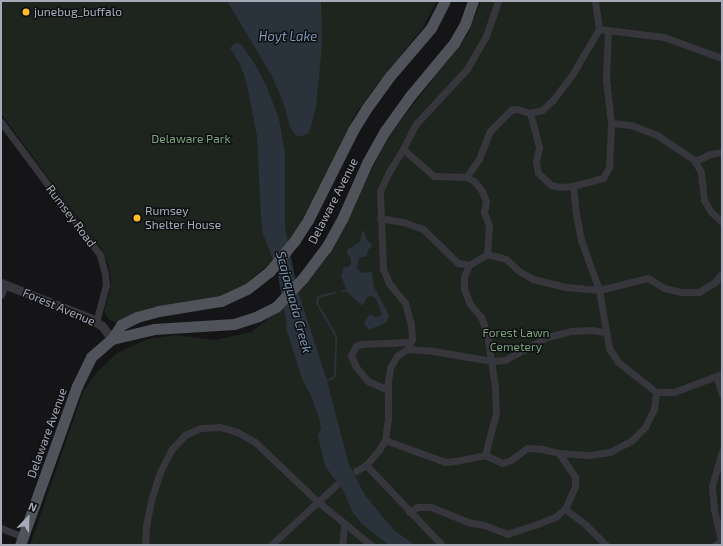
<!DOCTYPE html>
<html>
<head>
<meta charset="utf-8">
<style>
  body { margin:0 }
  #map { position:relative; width:723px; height:546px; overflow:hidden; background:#151517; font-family:"Exo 2",sans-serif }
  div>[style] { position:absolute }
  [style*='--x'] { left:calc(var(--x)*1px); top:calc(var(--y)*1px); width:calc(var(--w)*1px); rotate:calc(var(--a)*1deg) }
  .green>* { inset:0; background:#1d251e }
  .water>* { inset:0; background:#2a333c }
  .stream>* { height:2px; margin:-1px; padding:0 1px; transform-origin:1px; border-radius:1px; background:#2a333c }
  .minor>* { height:7px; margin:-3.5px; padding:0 3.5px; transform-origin:3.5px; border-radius:3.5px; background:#36363c }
  .tertiary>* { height:9px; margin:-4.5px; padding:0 4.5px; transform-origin:4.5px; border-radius:4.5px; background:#36363c }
  .primary>* { height:11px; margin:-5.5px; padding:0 5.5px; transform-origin:5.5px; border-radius:5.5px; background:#51535b }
  .dots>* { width:11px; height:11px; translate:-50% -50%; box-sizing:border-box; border:2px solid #101012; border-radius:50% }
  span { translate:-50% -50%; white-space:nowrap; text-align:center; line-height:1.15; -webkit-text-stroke:3px #101012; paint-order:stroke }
  .poi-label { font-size:12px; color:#a6abb8 }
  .left { translate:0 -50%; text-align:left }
  .park-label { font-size:12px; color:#7ba47f }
  .street-label { font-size:12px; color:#a6abb8 }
  .water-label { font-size:13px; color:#7a98b5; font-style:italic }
  .frame { position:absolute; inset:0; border:2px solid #a6abb8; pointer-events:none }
  .north { position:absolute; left:8px; top:498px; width:40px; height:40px; -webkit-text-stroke:3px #101012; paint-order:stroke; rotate:23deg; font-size:11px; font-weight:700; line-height:16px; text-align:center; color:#a6abb8 }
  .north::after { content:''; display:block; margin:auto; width:14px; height:18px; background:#a6abb8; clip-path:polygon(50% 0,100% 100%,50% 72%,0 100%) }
</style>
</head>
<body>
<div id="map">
  <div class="green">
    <i style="clip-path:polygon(1px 1px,437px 1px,422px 29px,379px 82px,355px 115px,314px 199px,293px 235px,268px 265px,244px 285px,220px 297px,115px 322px,108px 319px,104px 311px,109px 294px,111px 280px,109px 267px,102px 250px,1px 114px)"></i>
    <i style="clip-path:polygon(481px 1px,722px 1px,722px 545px,30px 545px,83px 392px,96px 373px,117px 353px,148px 339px,176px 335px,215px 340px,252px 332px,282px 307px,302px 287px,330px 251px,389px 136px,468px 34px)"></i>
  </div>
  <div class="water">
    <i style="clip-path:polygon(227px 1px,321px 1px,322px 44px,316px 107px,309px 133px,301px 137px,294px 134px,289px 123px,284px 104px,272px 76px)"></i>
    <i style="clip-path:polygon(236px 43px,241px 44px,256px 66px,266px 85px,279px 119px,285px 154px,285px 229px,298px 291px,327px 381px,349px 465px,365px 495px,386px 521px,395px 531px,415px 545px,389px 545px,362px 524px,353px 513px,343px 490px,325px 466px,318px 436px,321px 428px,320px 421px,311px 396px,303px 381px,286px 328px,287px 325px,277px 270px,263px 234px,261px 217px,257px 136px,246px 80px,240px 64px,230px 48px)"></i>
    <i style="clip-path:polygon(362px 231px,364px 231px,366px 238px,372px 246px,368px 250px,367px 256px,359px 258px,357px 267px,361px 273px,372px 272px,374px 287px,389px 315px,386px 323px,368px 330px,364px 323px,370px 314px,375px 317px,380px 316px,381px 313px,378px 303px,374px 297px,370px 296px,366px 298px,364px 304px,361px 305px,348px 293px,341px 276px,344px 267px,348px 267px,351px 264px,351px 259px,347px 253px,347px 250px,360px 242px)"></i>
  </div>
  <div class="stream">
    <i style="--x:343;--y:291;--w:5;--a:0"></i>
    <i style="--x:327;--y:381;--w:8;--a:-30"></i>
    <i style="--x:334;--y:377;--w:3;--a:-72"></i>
    <i style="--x:335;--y:374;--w:38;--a:-88"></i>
    <i style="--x:336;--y:336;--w:38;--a:-120"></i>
    <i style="--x:317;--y:303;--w:5;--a:-79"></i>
    <i style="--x:318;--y:298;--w:4;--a:-34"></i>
    <i style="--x:321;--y:296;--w:14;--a:-12"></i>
  </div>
  <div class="minor">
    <i style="--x:595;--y:1;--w:28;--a:82"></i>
    <i style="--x:599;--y:29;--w:65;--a:7"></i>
    <i style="--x:664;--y:37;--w:62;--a:19.9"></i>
    <i style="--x:530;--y:113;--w:35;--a:75"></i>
    <i style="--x:539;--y:147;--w:15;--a:101"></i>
    <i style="--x:536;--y:162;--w:11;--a:80"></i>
    <i style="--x:538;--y:173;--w:18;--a:43"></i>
    <i style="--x:551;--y:185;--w:9;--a:13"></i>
    <i style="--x:560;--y:187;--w:13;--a:-4"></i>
    <i style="--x:573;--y:186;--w:31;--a:-15"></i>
    <i style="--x:603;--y:178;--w:13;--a:-61"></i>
    <i style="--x:609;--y:167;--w:44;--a:-87.4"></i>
    <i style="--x:611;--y:123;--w:44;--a:-96.5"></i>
    <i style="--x:606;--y:79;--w:49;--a:-87.7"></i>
    <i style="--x:1;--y:122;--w:166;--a:53.3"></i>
    <i style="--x:100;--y:255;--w:20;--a:75"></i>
    <i style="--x:105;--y:274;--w:11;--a:85"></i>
    <i style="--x:106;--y:285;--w:38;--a:105"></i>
    <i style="--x:611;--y:123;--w:20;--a:6"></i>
    <i style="--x:631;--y:125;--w:28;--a:21"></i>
    <i style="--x:657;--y:135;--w:43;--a:33.7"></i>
    <i style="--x:693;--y:159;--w:15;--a:58"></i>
    <i style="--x:701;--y:172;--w:28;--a:84"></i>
    <i style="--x:704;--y:200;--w:14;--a:60"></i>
    <i style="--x:711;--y:212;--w:15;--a:42"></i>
    <i style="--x:695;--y:161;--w:17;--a:-25"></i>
    <i style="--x:710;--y:154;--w:12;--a:-9"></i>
    <i style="--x:466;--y:177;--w:22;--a:-54"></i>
    <i style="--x:479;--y:159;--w:30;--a:-69"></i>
    <i style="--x:490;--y:131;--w:30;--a:-45"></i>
    <i style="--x:511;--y:110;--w:6;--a:-9"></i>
    <i style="--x:517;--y:109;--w:14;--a:17"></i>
    <i style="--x:530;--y:113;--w:12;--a:-14"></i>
    <i style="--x:542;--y:110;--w:15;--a:-42"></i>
    <i style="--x:553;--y:100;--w:31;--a:-53"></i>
    <i style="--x:572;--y:75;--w:53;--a:-59.6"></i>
    <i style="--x:573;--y:186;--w:28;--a:84"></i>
    <i style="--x:576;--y:214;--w:26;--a:79"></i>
    <i style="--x:581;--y:240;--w:53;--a:70.2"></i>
    <i style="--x:599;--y:290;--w:59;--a:80.2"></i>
    <i style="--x:609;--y:348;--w:17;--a:57"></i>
    <i style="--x:618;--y:362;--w:48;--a:38.3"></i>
    <i style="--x:656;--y:392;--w:18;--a:0"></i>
    <i style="--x:674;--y:392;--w:51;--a:-20.6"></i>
    <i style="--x:380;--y:218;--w:23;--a:10"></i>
    <i style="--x:403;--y:222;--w:21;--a:19"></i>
    <i style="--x:423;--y:229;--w:49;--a:44.2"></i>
    <i style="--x:458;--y:263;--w:11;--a:10"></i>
    <i style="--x:469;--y:265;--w:21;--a:-31"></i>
    <i style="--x:487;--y:254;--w:28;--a:-86"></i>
    <i style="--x:489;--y:226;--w:15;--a:-110"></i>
    <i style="--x:484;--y:212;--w:11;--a:-80"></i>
    <i style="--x:486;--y:201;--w:11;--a:-112"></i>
    <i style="--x:482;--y:191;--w:13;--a:-129"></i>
    <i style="--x:474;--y:181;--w:9;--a:-153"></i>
    <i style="--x:466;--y:177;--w:32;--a:-178"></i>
    <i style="--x:434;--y:176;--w:41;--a:-138.9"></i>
    <i style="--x:487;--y:254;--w:20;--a:15"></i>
    <i style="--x:506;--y:259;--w:18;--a:43"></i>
    <i style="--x:519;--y:271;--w:16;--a:30"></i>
    <i style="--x:533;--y:279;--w:33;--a:14"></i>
    <i style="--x:565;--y:287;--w:34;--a:5"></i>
    <i style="--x:599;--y:290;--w:50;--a:-13.8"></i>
    <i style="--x:648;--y:278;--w:19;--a:32"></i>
    <i style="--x:664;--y:288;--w:17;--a:13"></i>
    <i style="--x:681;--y:292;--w:18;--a:0"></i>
    <i style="--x:699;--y:292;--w:19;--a:-32"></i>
    <i style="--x:715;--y:282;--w:11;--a:-52"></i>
    <i style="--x:469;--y:265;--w:13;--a:113"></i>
    <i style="--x:464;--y:277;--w:12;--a:90"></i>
    <i style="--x:464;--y:289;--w:16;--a:68"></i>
    <i style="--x:470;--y:304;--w:17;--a:50"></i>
    <i style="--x:481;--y:317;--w:17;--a:69"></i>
    <i style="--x:487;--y:333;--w:55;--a:81.6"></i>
    <i style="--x:495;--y:387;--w:26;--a:88"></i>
    <i style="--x:496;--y:413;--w:43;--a:104.7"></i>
    <i style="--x:1;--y:295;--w:11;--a:-68"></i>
    <i style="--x:407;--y:349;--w:26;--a:4"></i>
    <i style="--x:433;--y:351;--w:60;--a:9.6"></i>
    <i style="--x:492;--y:361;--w:13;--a:-4"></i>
    <i style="--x:505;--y:360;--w:48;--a:-28.7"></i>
    <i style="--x:547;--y:337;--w:25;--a:-14"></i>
    <i style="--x:571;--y:331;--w:21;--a:-3"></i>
    <i style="--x:592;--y:330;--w:13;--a:9"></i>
    <i style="--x:717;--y:378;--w:17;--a:73"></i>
    <i style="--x:388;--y:390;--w:22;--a:-156"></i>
    <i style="--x:368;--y:381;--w:18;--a:-131"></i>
    <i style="--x:356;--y:367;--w:12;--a:-114"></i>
    <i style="--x:351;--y:356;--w:5;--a:-68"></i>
    <i style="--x:353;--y:351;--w:6;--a:-59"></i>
    <i style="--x:356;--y:346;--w:5;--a:-22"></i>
    <i style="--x:361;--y:344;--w:49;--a:-2.3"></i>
    <i style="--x:385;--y:440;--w:64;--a:20.1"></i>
    <i style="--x:445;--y:462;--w:10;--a:-6"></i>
    <i style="--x:455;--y:461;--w:31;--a:-11"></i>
    <i style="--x:485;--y:455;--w:19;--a:25"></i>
    <i style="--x:502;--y:463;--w:9;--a:-18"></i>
    <i style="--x:511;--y:460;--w:20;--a:-37"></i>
    <i style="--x:527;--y:448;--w:15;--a:4"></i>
    <i style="--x:542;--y:449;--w:17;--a:13"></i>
    <i style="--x:559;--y:453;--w:30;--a:4"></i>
    <i style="--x:589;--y:455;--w:21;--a:-8"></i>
    <i style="--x:610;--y:452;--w:24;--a:-28"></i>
    <i style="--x:631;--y:441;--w:20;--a:-45"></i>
    <i style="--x:645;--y:427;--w:20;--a:-63"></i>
    <i style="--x:654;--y:409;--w:17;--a:-83"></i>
    <i style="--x:366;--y:465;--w:110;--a:46.5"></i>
    <i style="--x:356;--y:471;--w:12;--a:-31"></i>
    <i style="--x:366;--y:465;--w:20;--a:-49"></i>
    <i style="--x:379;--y:450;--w:12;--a:-59"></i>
    <i style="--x:385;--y:440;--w:21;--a:-82"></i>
    <i style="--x:388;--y:419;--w:37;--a:-90"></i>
    <i style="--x:388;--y:382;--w:14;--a:-82"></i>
    <i style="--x:390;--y:368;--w:14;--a:-60"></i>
    <i style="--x:397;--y:356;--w:12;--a:-35"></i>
    <i style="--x:407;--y:349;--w:11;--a:-63"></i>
    <i style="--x:412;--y:339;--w:14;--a:-94"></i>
    <i style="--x:411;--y:325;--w:23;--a:-105"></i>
    <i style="--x:405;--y:303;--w:26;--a:-129"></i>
    <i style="--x:389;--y:283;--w:15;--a:-113"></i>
    <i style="--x:383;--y:269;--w:78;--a:-92.2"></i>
    <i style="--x:380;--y:191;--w:23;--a:-65"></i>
    <i style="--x:390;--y:170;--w:25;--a:-58"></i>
    <i style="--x:403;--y:149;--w:28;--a:-63"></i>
    <i style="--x:416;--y:124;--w:75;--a:-47.2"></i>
    <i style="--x:467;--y:69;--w:38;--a:-60"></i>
    <i style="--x:486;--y:36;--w:37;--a:-71"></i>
    <i style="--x:565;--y:509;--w:25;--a:37"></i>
    <i style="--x:585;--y:524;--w:30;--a:45"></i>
    <i style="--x:409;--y:512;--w:9;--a:-32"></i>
    <i style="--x:417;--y:507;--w:14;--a:0"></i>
    <i style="--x:431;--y:507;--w:40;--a:22"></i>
    <i style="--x:468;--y:522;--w:16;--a:11"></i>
    <i style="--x:484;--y:525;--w:25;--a:21"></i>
    <i style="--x:507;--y:534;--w:29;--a:-18"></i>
    <i style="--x:535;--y:525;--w:22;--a:-22"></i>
    <i style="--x:555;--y:517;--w:13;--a:-39"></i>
    <i style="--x:565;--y:509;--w:24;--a:-66"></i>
    <i style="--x:575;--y:487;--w:10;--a:-90"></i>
    <i style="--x:575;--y:477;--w:29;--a:-124"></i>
    <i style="--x:1;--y:528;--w:24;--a:22"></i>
    <i style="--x:721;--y:540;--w:32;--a:-103"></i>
    <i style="--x:714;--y:509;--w:23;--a:-95"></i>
    <i style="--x:712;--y:486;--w:36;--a:-74"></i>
    <i style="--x:145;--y:545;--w:19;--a:-87"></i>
    <i style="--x:146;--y:526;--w:26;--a:-79"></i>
    <i style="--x:151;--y:500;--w:29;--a:-72"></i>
    <i style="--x:160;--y:472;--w:25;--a:-63"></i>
    <i style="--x:171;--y:450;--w:21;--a:-47"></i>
    <i style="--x:185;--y:435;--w:17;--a:-24"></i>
    <i style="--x:201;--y:428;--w:19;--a:-3"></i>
    <i style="--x:220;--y:427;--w:18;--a:16"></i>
    <i style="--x:237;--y:432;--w:21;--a:29"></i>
    <i style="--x:255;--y:442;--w:86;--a:43.6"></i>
    <i style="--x:317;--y:501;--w:70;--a:39.2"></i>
    <i style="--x:271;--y:545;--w:88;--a:-42.7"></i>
    <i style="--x:342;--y:545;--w:20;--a:-84"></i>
    <i style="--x:715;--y:545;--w:9;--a:-36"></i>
  </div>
  <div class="tertiary">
    <i style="--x:1;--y:283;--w:96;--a:21.5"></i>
    <i style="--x:90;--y:318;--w:14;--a:34"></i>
    <i style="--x:102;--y:326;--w:16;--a:52"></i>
  </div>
  <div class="primary">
    <i style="--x:112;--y:339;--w:17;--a:-57"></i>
    <i style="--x:121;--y:325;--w:18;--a:-27"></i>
    <i style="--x:137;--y:317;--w:23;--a:-15"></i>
    <i style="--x:159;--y:311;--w:63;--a:-9.2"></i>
    <i style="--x:221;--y:301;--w:29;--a:-25"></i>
    <i style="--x:247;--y:289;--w:28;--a:-38"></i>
    <i style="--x:269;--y:272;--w:41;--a:-50.9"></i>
    <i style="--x:295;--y:240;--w:24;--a:-57"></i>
    <i style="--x:308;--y:220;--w:101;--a:-63.4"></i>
    <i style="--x:353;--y:130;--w:25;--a:-58"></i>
    <i style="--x:366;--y:109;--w:41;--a:-54"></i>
    <i style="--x:390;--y:76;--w:63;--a:-49.5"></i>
    <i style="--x:431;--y:28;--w:30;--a:-63"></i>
    <i style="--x:20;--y:545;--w:169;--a:-70.3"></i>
    <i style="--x:77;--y:386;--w:32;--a:-64"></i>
    <i style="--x:91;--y:357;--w:28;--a:-41"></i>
    <i style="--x:112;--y:339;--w:43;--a:-13.4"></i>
    <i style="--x:154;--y:329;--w:80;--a:-3.6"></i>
    <i style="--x:234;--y:324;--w:25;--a:-18"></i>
    <i style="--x:258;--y:316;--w:20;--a:-27"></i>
    <i style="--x:276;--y:307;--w:40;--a:-47"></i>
    <i style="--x:303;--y:278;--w:38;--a:-53"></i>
    <i style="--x:326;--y:248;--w:35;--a:-61"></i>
    <i style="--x:343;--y:217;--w:59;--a:-66"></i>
    <i style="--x:367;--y:163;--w:37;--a:-61"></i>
    <i style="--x:385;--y:131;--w:43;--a:-54.5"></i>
    <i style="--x:410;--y:96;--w:69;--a:-50.3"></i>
    <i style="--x:454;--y:43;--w:22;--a:-60"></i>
    <i style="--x:465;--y:24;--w:24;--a:-71"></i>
  </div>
  <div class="dots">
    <i style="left:26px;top:12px;background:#febb26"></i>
    <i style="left:137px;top:218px;background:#febb26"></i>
  </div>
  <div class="poi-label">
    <span class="left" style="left:34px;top:12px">junebug_buffalo</span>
    <span class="left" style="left:145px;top:218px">Rumsey<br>Shelter House</span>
  </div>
  <div class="park-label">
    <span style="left:191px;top:139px">Delaware Park</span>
    <span style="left:516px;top:340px">Forest Lawn<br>Cemetery</span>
  </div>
  <div class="street-label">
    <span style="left:333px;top:201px;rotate:-63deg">Delaware Avenue</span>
    <span style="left:71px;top:216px;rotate:53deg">Rumsey Road</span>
    <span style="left:59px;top:307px;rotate:23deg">Forest Avenue</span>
    <span style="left:47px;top:433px;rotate:-70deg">Delaware Avenue</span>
  </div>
  <div class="water-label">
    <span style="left:288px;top:36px">Hoyt Lake</span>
    <span style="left:294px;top:302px;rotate:75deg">Scajaquada Creek</span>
  </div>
  <div class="frame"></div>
  <div class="north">N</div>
</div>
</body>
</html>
